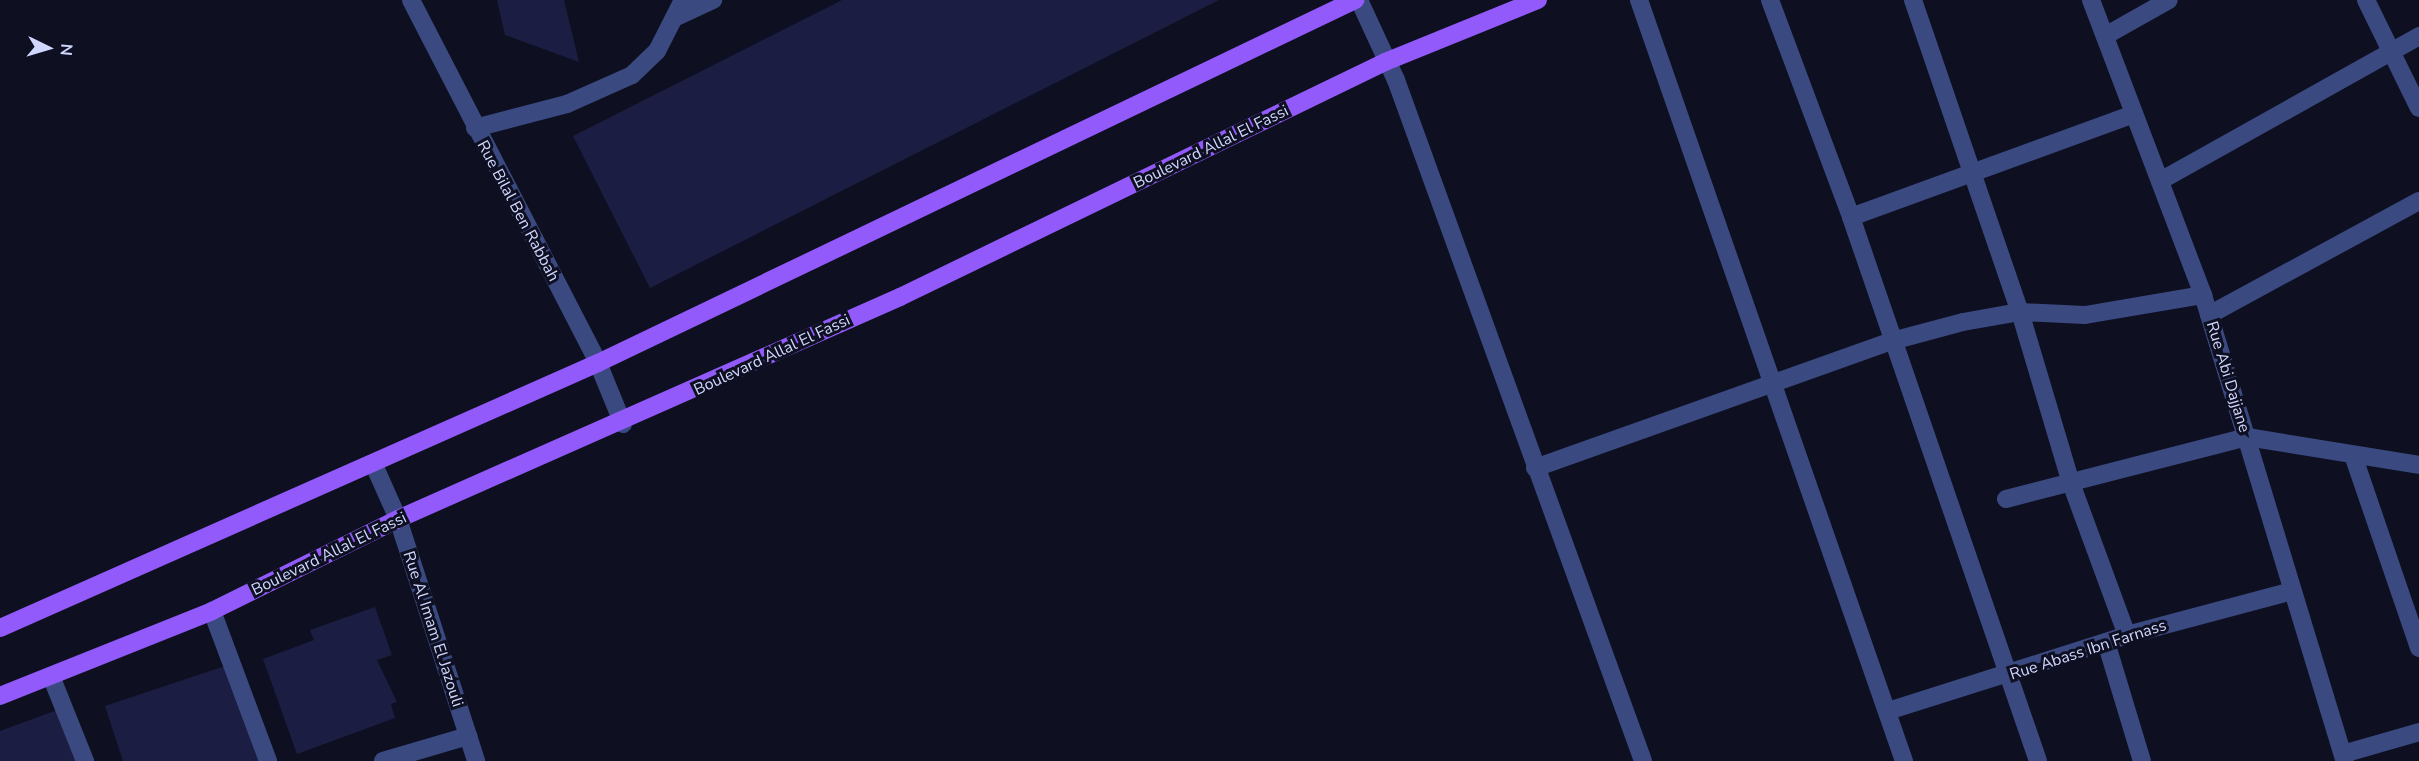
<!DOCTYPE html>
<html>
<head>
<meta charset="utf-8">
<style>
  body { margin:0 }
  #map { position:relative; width:2419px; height:761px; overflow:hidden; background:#0e1022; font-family:"Nunito Sans",sans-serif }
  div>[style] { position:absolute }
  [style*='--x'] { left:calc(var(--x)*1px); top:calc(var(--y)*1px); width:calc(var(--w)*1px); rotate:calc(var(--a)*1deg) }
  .building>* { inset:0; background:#1b1d42 }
  .minor>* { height:18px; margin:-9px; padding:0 9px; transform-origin:9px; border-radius:9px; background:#3a4a80 }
  .major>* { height:18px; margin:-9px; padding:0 9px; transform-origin:9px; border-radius:9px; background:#935afb }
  span { translate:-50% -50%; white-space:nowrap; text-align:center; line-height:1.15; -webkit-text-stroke:6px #0e1022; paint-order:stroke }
  .street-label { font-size:16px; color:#d0d7fe }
  .north { position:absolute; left:18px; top:18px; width:60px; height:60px; -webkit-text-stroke:4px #0e1022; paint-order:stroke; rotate:95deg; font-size:16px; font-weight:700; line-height:24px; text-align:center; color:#d0d7fe }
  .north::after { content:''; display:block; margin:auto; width:21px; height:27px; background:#d0d7fe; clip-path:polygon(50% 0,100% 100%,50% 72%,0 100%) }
</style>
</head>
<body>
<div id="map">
  <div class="building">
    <i style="clip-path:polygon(497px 0,564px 0,579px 62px,505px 35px)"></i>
    <i style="clip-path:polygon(842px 0,1219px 0,650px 288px,573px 136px)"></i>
    <i style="clip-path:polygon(375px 607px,392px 655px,377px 660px,397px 702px,391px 704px,395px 718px,297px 754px,263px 659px,314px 640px,310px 630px)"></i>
    <i style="clip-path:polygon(228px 665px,259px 761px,123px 761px,105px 706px)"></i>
    <i style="clip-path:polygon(60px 709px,79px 761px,0 761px,0 731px)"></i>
  </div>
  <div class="minor">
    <i style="--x:411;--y:0;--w:408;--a:62.7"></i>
    <i style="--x:598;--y:363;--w:66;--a:67.7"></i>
    <i style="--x:1359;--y:0;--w:88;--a:65.2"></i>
    <i style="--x:1396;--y:80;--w:724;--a:70.06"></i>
    <i style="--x:1639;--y:0;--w:806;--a:70.8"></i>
    <i style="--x:1770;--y:0;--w:232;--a:69.5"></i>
    <i style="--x:1851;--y:217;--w:575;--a:71.03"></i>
    <i style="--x:1913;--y:0;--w:330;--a:71.1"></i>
    <i style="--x:2020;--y:312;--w:178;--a:73.4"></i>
    <i style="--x:2071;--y:483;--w:162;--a:69.8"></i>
    <i style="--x:2091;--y:0;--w:316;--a:69.2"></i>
    <i style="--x:2203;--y:295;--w:487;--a:73.1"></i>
    <i style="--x:2366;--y:0;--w:120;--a:63.9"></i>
    <i style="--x:676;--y:17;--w:41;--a:-24.7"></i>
    <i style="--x:2105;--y:36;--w:73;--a:-29.4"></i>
    <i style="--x:475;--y:128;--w:95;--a:-14.6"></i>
    <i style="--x:567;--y:104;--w:71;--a:-24"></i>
    <i style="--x:632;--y:75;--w:35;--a:-44"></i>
    <i style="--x:657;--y:51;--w:57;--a:-63"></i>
    <i style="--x:2160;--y:181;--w:297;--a:-29.2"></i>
    <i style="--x:1851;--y:217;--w:301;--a:-20"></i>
    <i style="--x:2209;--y:315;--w:239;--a:-28.5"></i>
    <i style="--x:2353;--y:455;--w:204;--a:71.1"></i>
    <i style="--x:374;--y:465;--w:59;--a:66"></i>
    <i style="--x:398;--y:519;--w:254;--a:72.1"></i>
    <i style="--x:1535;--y:468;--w:379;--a:-19.6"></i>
    <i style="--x:1892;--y:341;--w:73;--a:-15"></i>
    <i style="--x:1963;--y:322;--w:58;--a:-10"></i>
    <i style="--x:2020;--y:312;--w:65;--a:2.6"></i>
    <i style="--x:2085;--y:315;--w:120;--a:-9.6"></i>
    <i style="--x:2006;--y:499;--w:249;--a:-14.4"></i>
    <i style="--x:2247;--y:437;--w:174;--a:9.2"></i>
    <i style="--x:212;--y:611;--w:160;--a:69.5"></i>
    <i style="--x:2106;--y:642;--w:124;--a:73.2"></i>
    <i style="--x:51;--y:676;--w:92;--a:68.2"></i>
    <i style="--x:1888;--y:711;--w:251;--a:-17.6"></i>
    <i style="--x:2127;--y:635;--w:168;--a:-14.9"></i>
    <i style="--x:2343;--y:754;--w:79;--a:-16.1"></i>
    <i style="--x:383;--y:761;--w:89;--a:-16.4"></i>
  </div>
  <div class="major">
    <i style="--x:0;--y:628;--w:654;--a:-23.9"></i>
    <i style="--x:598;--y:363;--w:840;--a:-25.62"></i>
    <i style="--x:0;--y:696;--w:228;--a:-21.8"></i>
    <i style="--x:212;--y:611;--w:208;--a:-26.3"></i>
    <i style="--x:398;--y:519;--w:549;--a:-23.86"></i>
    <i style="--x:900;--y:297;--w:539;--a:-25.85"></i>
    <i style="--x:1385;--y:62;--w:165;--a:-22.1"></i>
  </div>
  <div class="street-label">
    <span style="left:1211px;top:147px;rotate:-26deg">Boulevard Allal El Fassi</span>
    <span style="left:518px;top:211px;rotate:62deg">Rue Bilal Ben Rabbah</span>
    <span style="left:772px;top:355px;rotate:-25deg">Boulevard Allal El Fassi</span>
    <span style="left:2228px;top:377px;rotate:73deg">Rue Abi Dajjane</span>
    <span style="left:329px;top:554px;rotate:-26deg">Boulevard Allal El Fassi</span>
    <span style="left:433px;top:629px;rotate:72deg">Rue Al Imam El Jazouli</span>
    <span style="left:2088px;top:650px;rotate:-18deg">Rue Abass Ibn Farnass</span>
  </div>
  <div class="north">N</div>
</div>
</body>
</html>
